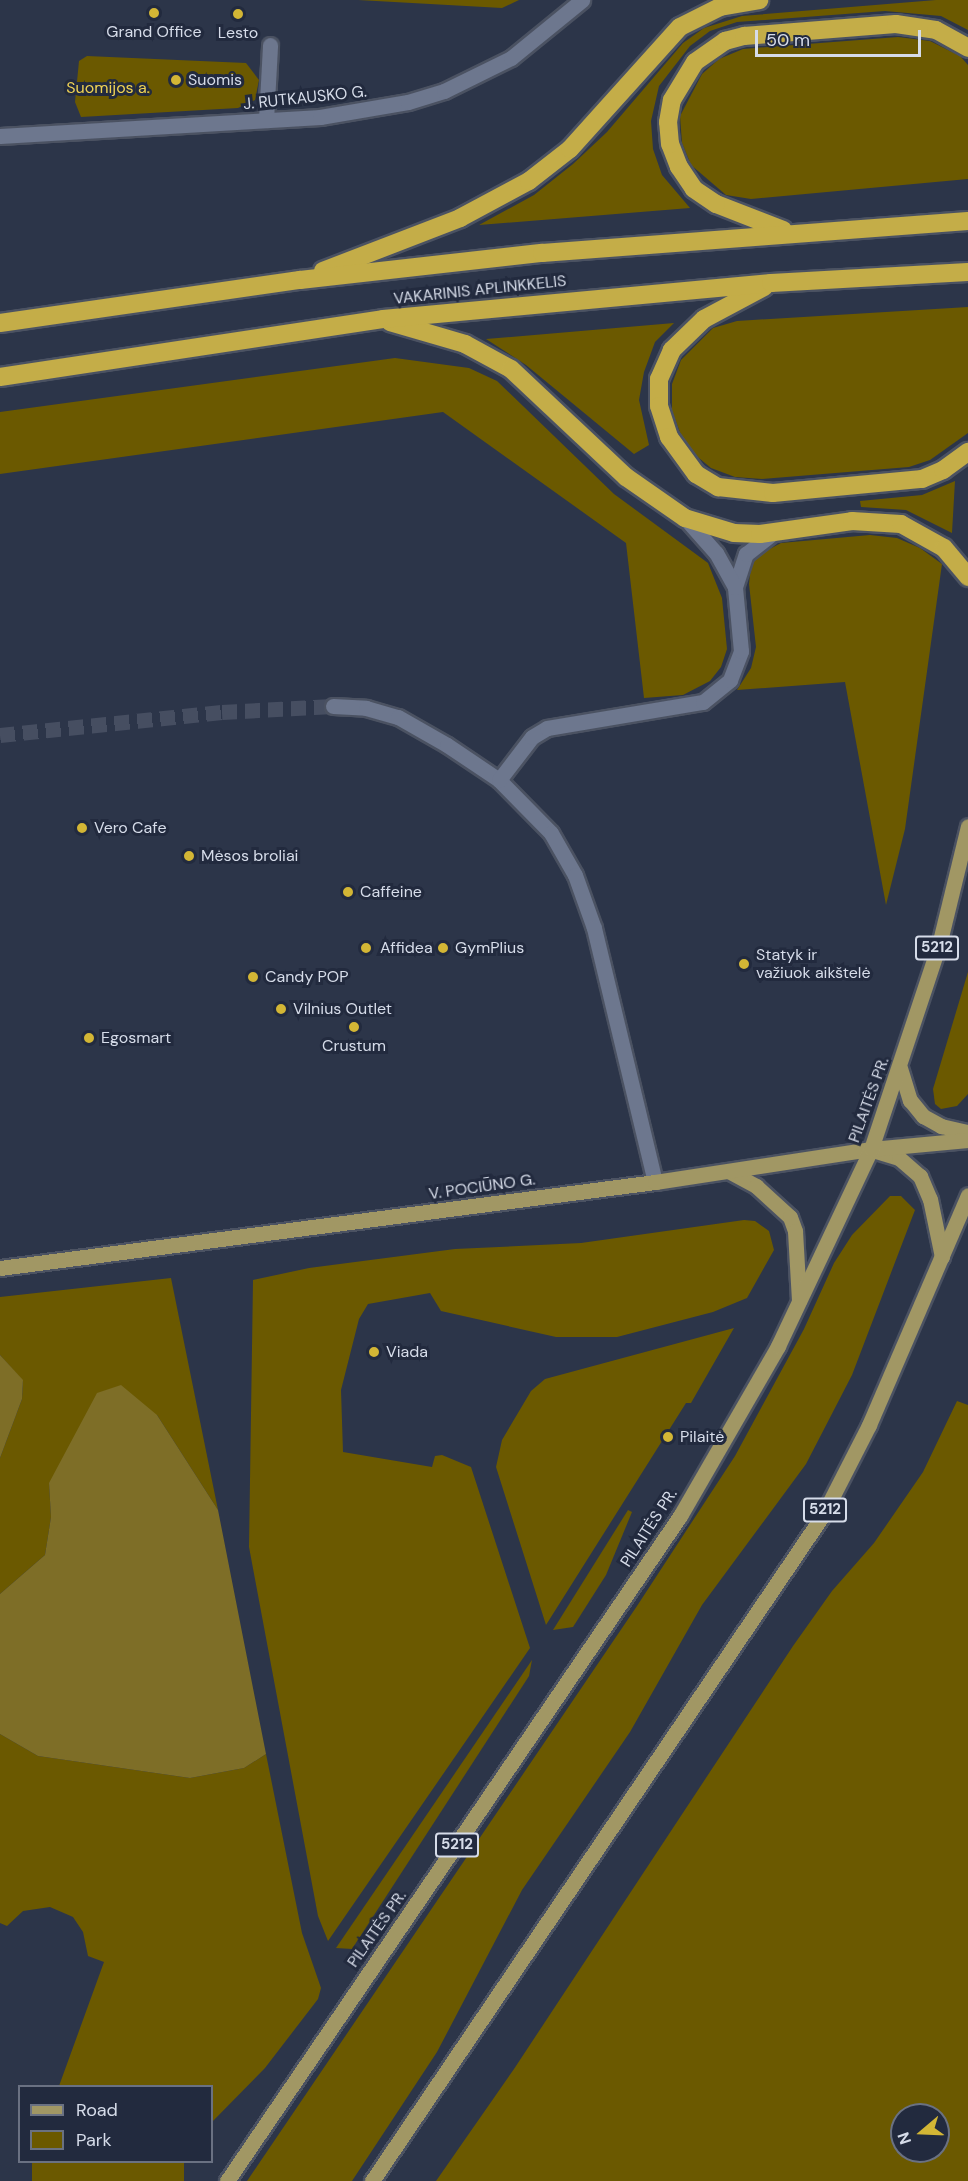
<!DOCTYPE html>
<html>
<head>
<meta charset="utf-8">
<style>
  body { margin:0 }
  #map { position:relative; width:968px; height:2181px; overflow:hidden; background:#2c3549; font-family:"DM Sans",sans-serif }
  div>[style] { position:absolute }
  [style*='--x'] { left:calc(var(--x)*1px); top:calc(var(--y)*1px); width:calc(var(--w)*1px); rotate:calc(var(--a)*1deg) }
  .green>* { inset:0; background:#6b5900; transform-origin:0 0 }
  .forest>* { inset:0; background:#7e6e27 }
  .minor-tunnel>* { height:15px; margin-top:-7.5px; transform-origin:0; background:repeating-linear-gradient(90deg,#464e61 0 15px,transparent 0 23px) }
  .roads { filter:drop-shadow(2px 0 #4b5262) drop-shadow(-2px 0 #4b5262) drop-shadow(0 2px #4b5262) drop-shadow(0 -2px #4b5262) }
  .minor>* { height:15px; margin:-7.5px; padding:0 7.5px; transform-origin:7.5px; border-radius:7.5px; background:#6d778e }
  .major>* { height:15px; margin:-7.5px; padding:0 7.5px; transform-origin:7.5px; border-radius:7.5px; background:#a19764 }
  .highway>* { height:18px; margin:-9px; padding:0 9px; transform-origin:9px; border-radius:9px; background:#c4ad48 }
  .dots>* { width:16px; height:16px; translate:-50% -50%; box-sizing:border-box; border:3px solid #222a3e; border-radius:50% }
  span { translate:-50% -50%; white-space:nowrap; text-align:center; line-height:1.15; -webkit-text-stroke:6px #222a3e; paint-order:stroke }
  .shield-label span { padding:2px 4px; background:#222a3e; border:2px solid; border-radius:4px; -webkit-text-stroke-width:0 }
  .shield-label { font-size:15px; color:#d6dce9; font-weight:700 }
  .poi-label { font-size:16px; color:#d6dce9 }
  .left { translate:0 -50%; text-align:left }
  .park-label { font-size:16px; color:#efd255 }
  .street-label { font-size:16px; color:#d6dce9 }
  .legend { position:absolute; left:18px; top:2085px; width:195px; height:78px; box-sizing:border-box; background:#222a3e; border:2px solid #6a7182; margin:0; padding:8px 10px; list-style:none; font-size:18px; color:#d6dce9 }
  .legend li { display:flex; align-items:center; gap:12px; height:30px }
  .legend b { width:30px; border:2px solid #6a7182 }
  .north { position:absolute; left:890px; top:2103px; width:60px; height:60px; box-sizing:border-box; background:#222a3e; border:2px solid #6a7182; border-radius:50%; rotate:251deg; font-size:16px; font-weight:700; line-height:24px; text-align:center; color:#d6dce9 }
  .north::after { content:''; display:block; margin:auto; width:21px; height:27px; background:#d3b635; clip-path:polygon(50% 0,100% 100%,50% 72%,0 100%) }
  .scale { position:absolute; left:755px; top:30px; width:166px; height:27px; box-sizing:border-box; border:3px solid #d6dce9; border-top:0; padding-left:8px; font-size:18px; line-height:21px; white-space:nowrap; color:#d6dce9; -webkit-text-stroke:4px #222a3e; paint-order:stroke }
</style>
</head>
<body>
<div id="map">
  <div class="green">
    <i style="clip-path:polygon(358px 0,519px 0,502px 8px)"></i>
    <i style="clip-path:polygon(936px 0,968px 0,968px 30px,941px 16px,885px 11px,737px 22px,710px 31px,690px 46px,659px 86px,651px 121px,653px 149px,662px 175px,690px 208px,479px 225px,534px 195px,573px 164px,607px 132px,683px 43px,704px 28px,742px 16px)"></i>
    <i style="clip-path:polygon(898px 37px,930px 41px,960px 56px,968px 65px,968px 179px,751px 199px,726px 195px,691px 165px,682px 143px,680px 116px,702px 74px,719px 59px,743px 49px)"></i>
    <i style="clip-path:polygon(87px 56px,246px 63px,259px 80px,255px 100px,238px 108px,81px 117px,75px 102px,79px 61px)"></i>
    <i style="clip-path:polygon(968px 307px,968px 433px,930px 460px,909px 467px,762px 479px,735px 477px,711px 468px,694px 454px,681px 435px,672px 411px,672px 384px,681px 360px,713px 328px,737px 321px)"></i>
    <i style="clip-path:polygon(674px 323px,655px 342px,644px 372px,639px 400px,649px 445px,634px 454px,526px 365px,486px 339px)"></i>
    <i style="clip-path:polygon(395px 358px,469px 368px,497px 381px,614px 494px,708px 563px,722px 598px,727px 649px,721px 667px,710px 681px,683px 695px,644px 698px,626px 543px,443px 412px,0 474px,0 412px)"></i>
    <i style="clip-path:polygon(955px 481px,952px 533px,906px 510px,861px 507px,860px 501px,922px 495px)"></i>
    <i style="clip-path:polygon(870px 535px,897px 538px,920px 548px,942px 564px,905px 829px,886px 905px,845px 682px,737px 690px,751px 668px,756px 647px,749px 584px,751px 565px,758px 555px,781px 543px)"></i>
    <i style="clip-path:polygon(968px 972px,968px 1094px,957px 1106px,941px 1109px,935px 1104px,933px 1089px)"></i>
    <i style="clip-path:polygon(890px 1196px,901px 1196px,915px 1210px,852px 1375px,806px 1464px,702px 1605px,630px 1732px,522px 1890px,437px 2052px,352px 2181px,247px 2181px,637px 1606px,735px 1456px,804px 1329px,834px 1263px,852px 1235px)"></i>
    <i style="clip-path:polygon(744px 1220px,755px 1221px,769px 1231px,774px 1250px,747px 1298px,713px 1312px,617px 1337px,556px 1337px,441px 1311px,430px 1293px,368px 1304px,359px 1319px,341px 1390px,343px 1452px,432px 1467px,435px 1456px,442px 1455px,471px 1467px,530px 1648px,328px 1941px,318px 1916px,249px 1547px,253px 1280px,309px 1268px,455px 1249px,581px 1243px)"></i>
    <i style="clip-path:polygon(171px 1278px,218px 1510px,157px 1415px,49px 1483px,51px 1517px,45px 1555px,0 1594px,0 1458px,22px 1399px,23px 1381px,0 1355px,0 1297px)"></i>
    <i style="clip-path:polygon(734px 1328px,691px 1403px,686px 1403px,546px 1625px,496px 1467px,502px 1440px,531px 1391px,545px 1379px)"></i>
    <i style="clip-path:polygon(evenodd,957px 1401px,968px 1405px,968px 2181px,436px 2181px,514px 2069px,793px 1646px,832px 1591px,874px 1543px,923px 1472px,957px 1401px,902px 2115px,938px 2115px,938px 2151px,902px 2151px,902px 2115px)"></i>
    <i style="clip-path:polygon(628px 1510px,632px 1512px,606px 1575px,573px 1627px,553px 1630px)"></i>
    <i style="clip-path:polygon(532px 1660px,529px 1676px,352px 1949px,336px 1948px)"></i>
    <i style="clip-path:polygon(0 1734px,38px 1756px,190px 1778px,244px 1768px,266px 1754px,302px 1933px,321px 1988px,318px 1999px,265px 2068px,212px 2122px,212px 2086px,59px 2086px,104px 1962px,88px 1956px,83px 1932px,73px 1917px,50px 1907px,23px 1911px,7px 1926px,0 1923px)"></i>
    <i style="left:32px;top:2162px;width:152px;height:21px"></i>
  </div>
  <div class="forest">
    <i style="clip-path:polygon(0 1355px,23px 1380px,22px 1399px,0 1458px)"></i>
    <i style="clip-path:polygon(121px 1385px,157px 1415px,218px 1510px,266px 1754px,244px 1768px,190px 1778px,38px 1756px,0 1734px,0 1594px,45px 1555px,51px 1517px,49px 1483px,97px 1393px)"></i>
  </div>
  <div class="minor-tunnel">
    <i style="--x:0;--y:735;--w:223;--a:-5.9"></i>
    <i style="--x:222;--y:712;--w:111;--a:-3.1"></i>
  </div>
  <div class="roads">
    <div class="minor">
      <i style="--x:266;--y:120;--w:75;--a:-86.9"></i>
      <i style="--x:0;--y:136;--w:321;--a:-3.4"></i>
      <i style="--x:320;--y:117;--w:89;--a:-9.7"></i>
      <i style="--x:408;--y:102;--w:38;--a:-17"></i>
      <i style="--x:444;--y:91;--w:75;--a:-26.2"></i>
      <i style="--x:511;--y:58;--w:92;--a:-39.2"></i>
      <i style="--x:735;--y:587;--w:35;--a:-72"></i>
      <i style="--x:746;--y:554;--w:36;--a:-38"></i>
      <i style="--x:333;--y:706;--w:33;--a:3"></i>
      <i style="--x:366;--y:708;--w:33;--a:16"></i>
      <i style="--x:398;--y:717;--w:56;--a:29.7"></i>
      <i style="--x:447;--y:745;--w:63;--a:33.9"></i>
      <i style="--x:499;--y:780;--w:74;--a:45.5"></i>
      <i style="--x:551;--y:833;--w:48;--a:60.3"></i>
      <i style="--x:575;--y:875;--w:56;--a:70.3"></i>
      <i style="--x:594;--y:928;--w:261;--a:76.5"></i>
      <i style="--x:499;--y:780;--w:54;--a:-52.5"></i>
      <i style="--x:532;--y:737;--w:17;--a:-31"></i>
      <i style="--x:547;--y:728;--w:158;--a:-9.5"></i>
      <i style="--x:703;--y:702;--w:35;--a:-39"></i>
      <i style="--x:730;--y:680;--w:31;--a:-69"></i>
      <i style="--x:741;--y:651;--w:64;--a:-95.4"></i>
      <i style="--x:735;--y:587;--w:39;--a:-119"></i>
      <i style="--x:716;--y:553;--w:47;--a:-131.5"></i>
    </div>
    <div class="major">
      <i style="--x:900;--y:1068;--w:34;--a:73"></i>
      <i style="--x:910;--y:1100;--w:21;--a:51"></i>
      <i style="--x:923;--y:1116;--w:21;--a:29"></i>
      <i style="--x:941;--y:1126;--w:28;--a:13"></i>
      <i style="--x:876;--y:1151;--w:24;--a:17"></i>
      <i style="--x:899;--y:1158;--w:28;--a:41"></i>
      <i style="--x:920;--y:1176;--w:25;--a:67"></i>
      <i style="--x:930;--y:1199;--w:59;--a:78.3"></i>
      <i style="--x:730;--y:1172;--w:30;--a:28"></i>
      <i style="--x:756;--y:1186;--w:46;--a:42.4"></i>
      <i style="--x:790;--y:1217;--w:15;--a:70"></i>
      <i style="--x:795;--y:1231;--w:70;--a:86.7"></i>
      <i style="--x:0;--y:1268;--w:661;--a:-7.48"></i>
      <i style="--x:655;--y:1182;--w:219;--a:-8.7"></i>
      <i style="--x:871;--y:1149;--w:97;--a:-5.3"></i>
      <i style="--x:227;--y:2181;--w:805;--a:-55.74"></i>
      <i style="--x:680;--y:1516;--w:196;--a:-60"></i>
      <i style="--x:778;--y:1346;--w:218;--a:-64.7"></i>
      <i style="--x:871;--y:1149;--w:219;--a:-71.6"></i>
      <i style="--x:940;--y:941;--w:118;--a:-76.3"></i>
      <i style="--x:372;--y:2181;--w:804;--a:-55.9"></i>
      <i style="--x:823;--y:1515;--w:101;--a:-62.9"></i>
      <i style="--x:869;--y:1425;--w:250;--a:-66.7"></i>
    </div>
    <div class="highway">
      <i style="--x:783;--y:230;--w:72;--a:-158.8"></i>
      <i style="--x:716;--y:204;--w:27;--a:-146"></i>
      <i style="--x:694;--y:189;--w:27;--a:-124"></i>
      <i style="--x:679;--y:167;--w:25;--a:-111"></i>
      <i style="--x:670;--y:144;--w:22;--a:-95"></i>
      <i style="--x:668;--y:122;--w:22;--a:-80"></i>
      <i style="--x:672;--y:100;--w:44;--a:-58.8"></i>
      <i style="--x:695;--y:62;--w:37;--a:-35"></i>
      <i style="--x:725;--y:41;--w:20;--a:-15"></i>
      <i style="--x:744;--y:36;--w:152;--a:-4.5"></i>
      <i style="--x:896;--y:24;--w:40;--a:8.5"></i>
      <i style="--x:936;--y:30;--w:37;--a:29"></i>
      <i style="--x:323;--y:271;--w:147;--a:-21.1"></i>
      <i style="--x:460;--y:218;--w:78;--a:-28.2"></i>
      <i style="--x:529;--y:181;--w:52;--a:-38"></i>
      <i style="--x:570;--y:149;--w:164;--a:-48"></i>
      <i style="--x:680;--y:27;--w:45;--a:-26.6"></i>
      <i style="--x:720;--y:7;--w:40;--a:-10"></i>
      <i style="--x:764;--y:287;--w:68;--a:151.9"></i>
      <i style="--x:704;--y:319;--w:45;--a:135.9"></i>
      <i style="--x:672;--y:350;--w:32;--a:114"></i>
      <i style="--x:659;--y:379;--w:27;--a:90"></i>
      <i style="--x:659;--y:406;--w:33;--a:72"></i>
      <i style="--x:669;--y:437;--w:46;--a:53.9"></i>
      <i style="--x:696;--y:474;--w:26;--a:31"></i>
      <i style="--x:718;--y:487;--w:55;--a:6.2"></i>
      <i style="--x:773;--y:493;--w:150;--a:-5.4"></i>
      <i style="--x:922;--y:479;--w:23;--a:-23"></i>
      <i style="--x:943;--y:470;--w:31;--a:-36"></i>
      <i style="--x:390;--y:322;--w:78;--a:16.3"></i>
      <i style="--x:465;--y:344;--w:52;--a:28.5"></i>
      <i style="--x:511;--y:369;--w:158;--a:43.2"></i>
      <i style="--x:626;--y:477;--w:72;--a:34.8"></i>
      <i style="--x:685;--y:518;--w:51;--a:17"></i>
      <i style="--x:734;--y:533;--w:26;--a:2"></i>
      <i style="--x:760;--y:534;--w:93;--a:-8"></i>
      <i style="--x:852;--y:521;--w:49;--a:3.5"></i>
      <i style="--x:901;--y:524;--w:49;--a:29.2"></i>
      <i style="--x:944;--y:548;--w:38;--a:50"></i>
      <i style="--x:0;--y:323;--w:303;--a:-8.2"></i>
      <i style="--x:300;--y:280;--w:244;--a:-6.4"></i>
      <i style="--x:542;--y:253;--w:427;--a:-4.3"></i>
      <i style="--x:0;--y:377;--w:387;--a:-8.6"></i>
      <i style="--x:383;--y:319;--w:390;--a:-5.3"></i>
      <i style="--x:771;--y:283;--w:197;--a:-3.2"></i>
    </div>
  </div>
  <div class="dots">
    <i style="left:154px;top:13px;background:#d3b635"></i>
    <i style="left:238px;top:14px;background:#d3b635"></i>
    <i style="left:176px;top:80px;background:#d3b635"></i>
    <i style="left:82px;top:828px;background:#d3b635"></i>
    <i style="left:189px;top:856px;background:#d3b635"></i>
    <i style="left:348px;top:892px;background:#d3b635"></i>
    <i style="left:366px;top:948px;background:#d3b635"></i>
    <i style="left:443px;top:948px;background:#d3b635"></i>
    <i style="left:744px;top:964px;background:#d3b635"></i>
    <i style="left:253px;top:977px;background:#d3b635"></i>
    <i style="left:281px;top:1009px;background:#d3b635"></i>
    <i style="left:354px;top:1027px;background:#d3b635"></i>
    <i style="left:89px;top:1038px;background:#d3b635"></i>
    <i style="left:374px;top:1352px;background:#d3b635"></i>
    <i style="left:668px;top:1437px;background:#d3b635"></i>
  </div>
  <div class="shield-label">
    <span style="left:937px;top:948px">5212</span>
    <span style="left:825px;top:1510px">5212</span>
    <span style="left:457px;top:1845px">5212</span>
  </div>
  <div class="poi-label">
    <span style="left:154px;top:32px">Grand Office</span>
    <span style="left:238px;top:33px">Lesto</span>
    <span class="left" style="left:188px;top:80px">Suomis</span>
    <span class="left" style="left:94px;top:828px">Vero Cafe</span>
    <span class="left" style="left:201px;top:856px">Mėsos broliai</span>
    <span class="left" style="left:360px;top:892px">Caffeine</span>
    <span class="left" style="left:380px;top:948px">Affidea</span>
    <span class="left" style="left:455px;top:948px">GymPlius</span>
    <span class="left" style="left:756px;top:964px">Statyk ir<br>važiuok aikštelė</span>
    <span class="left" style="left:265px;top:977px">Candy POP</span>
    <span class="left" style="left:293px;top:1009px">Vilnius Outlet</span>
    <span class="left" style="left:101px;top:1038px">Egosmart</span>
    <span style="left:354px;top:1046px">Crustum</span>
    <span class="left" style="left:386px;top:1352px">Viada</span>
    <span class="left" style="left:680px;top:1437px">Pilaitė</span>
  </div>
  <div class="park-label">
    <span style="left:108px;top:88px">Suomijos a.</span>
  </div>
  <div class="street-label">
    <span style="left:305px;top:98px;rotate:-6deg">J. RUTKAUSKO G.</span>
    <span style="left:480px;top:290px;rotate:-6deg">VAKARINIS APLINKKELIS</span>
    <span style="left:869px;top:1100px;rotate:-70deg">PILAITĖS PR.</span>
    <span style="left:482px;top:1187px;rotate:-8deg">V. POCIŪNO G.</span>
    <span style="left:649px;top:1528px;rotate:-57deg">PILAITĖS PR.</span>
    <span style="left:377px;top:1929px;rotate:-55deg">PILAITĖS PR.</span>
  </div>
  <ul class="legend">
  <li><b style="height:8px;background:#a19764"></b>Road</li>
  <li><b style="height:16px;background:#6b5900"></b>Park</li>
  </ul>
  <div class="north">N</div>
  <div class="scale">50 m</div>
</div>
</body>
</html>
